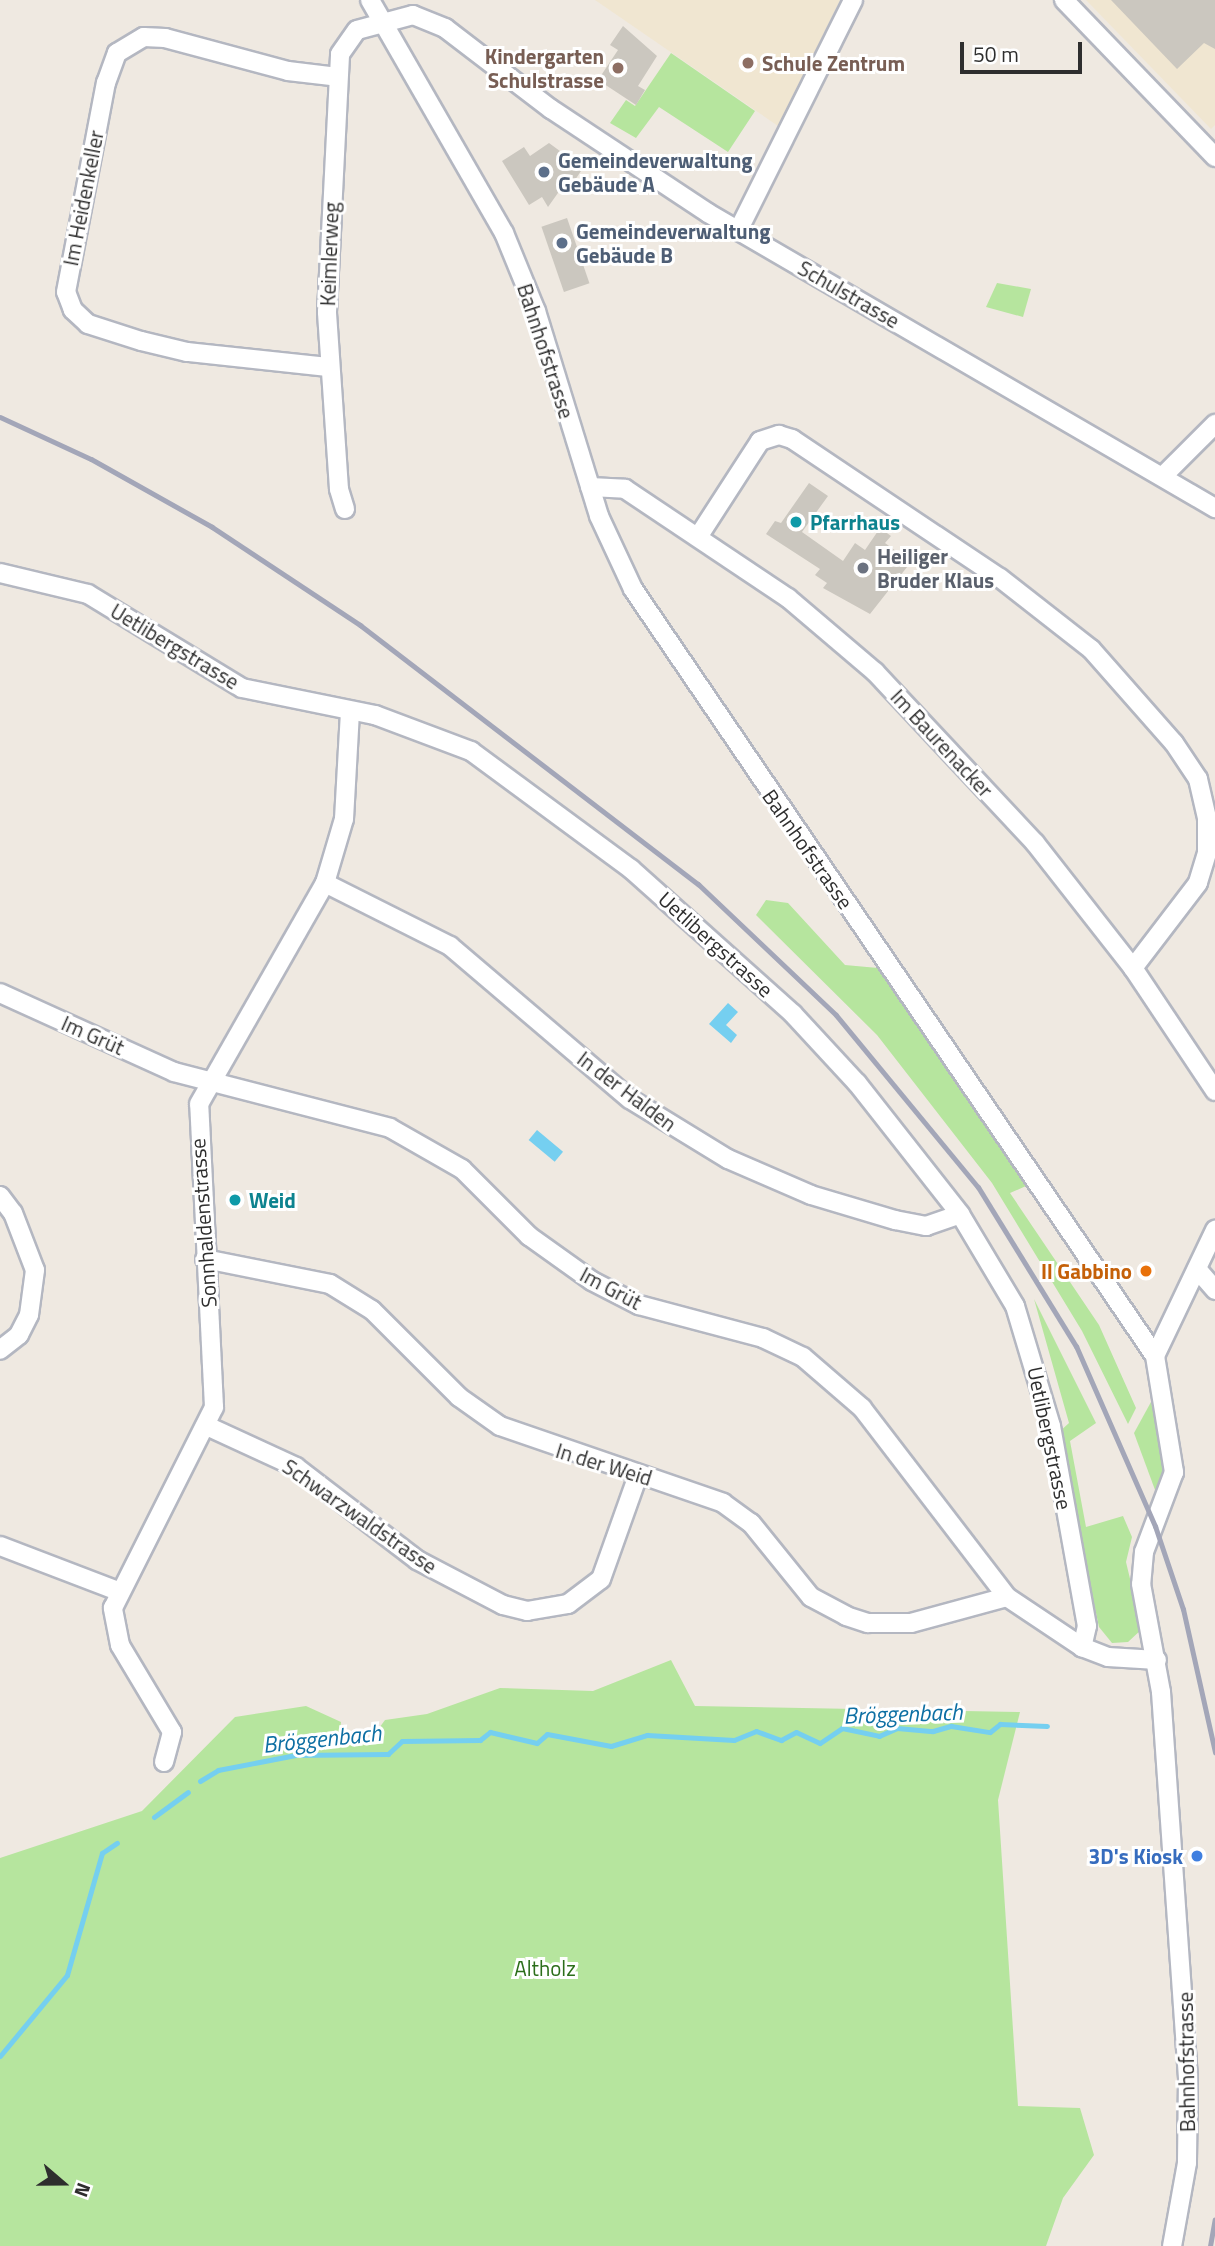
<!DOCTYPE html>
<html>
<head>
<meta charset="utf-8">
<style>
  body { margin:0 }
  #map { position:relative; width:1215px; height:2246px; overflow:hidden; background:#efe9e1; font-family:"Titillium Web",sans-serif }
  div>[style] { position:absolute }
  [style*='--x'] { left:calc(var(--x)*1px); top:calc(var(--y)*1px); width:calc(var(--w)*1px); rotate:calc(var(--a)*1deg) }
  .education>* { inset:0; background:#f0e6d1 }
  .green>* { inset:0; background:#b6e59e }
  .water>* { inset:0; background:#75cff0; transform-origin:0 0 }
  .stream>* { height:5px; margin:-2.5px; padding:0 2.5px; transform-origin:2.5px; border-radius:2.5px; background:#75cff0 }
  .building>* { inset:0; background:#cbc7bf; transform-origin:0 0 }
  .roads { filter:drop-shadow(2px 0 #b4b7c1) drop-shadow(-2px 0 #b4b7c1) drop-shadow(0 2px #b4b7c1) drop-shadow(0 -2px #b4b7c1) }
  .minor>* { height:18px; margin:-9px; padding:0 9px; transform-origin:9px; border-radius:9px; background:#fff }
  .rail>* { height:5px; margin:-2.5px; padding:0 2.5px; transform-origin:2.5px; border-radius:2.5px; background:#a3a6b8 }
  .dots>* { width:19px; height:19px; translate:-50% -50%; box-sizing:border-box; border:4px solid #fff; border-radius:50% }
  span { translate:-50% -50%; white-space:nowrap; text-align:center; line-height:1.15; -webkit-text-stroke:6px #fff; paint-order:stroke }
  .education-label { font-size:21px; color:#785e54; font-weight:700 }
  .right { translate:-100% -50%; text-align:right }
  .left { translate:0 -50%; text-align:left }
  .service-label { font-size:21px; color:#4e5e75; font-weight:700 }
  .street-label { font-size:21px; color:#2e2e2e }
  .culture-label { font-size:21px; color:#0d838f; font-weight:700 }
  .worship-label { font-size:21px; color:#5b616d; font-weight:700 }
  .food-label { font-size:21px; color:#c56008; font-weight:700 }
  .shop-label { font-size:21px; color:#366cbe; font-weight:700 }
  .park-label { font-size:21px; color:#2c6e1b }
  .water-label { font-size:23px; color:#0d6fa3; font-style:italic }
  .north { position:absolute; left:28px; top:2148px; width:70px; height:70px; -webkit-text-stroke:5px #fff; paint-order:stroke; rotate:110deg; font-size:19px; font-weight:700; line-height:28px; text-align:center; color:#2e2e2e }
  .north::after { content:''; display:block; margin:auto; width:24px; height:32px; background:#2e2e2e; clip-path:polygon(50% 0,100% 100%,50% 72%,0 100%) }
  .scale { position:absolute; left:960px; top:42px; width:122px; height:32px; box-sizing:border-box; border:4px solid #2e2e2e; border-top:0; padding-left:9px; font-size:21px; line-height:24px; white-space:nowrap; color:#2e2e2e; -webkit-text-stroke:5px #fff; paint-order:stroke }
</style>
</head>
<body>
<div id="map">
  <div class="education">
    <i style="clip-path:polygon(595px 0,840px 0,778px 126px)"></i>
    <i style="clip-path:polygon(1086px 0,1215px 0,1215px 125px,1211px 129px)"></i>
  </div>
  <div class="green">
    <i style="clip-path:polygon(671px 53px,755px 111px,728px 152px,659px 107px,636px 138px,610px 123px,626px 100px,635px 106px)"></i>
    <i style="clip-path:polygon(997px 283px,1031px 289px,1023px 317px,986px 307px)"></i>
    <i style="clip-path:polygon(766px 900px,788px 903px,845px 965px,878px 968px,965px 1091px,1026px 1186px,1010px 1193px,1099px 1325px,1136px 1408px,1128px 1424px,1082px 1331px,992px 1183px,877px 1035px,756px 915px)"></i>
    <i style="clip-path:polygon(1034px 1299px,1096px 1423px,1070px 1441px,1086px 1527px,1123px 1516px,1132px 1537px,1126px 1562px,1142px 1629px,1128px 1642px,1112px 1643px,1099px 1627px,1058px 1433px,1069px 1423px)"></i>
    <i style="clip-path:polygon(1151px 1402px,1167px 1470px,1158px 1498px,1134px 1433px)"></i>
    <i style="clip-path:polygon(671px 1660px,695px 1706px,1020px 1712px,998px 1800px,1018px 2106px,1080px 2108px,1094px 2155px,1063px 2198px,1046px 2246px,0 2246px,0 1858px,142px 1811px,235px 1717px,306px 1706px,341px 1722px,340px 1733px,371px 1739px,385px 1720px,427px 1714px,500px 1688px,593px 1691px)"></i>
  </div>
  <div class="water">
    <i style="clip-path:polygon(728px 1003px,738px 1012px,726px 1025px,737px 1035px,731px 1043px,709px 1024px)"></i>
    <i style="left:537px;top:1130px;width:34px;height:13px;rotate:40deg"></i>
  </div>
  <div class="stream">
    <i style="--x:200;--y:1781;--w:21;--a:-31"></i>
    <i style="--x:218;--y:1770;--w:79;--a:-10.9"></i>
    <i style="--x:296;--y:1755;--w:92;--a:-0.6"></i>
    <i style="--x:388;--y:1754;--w:19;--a:-43"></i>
    <i style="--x:402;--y:1741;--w:78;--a:-0.7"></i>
    <i style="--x:480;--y:1740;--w:13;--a:-39"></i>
    <i style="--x:490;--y:1732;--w:48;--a:13.2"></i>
    <i style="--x:537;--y:1743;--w:13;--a:-42"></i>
    <i style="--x:547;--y:1734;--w:65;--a:10.6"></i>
    <i style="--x:611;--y:1746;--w:38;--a:-17"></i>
    <i style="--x:647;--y:1735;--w:87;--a:3.3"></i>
    <i style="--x:734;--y:1740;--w:24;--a:-22"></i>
    <i style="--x:756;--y:1731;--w:27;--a:20"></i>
    <i style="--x:781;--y:1740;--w:17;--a:-28"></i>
    <i style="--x:796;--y:1732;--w:26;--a:25"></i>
    <i style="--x:820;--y:1743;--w:27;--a:-34"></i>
    <i style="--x:842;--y:1728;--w:38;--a:12"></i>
    <i style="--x:879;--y:1736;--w:20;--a:-24"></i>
    <i style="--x:897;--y:1728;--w:36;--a:5"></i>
    <i style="--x:933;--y:1731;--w:19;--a:-16"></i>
    <i style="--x:951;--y:1726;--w:39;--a:9"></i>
    <i style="--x:990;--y:1732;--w:13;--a:-39"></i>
    <i style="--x:1000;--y:1724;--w:47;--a:2.4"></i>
    <i style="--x:154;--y:1817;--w:42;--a:-36.3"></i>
    <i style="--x:0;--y:2056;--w:105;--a:-50.4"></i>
    <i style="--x:67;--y:1975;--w:127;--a:-74"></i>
    <i style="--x:102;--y:1853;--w:18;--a:-34"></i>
  </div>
  <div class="building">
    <i style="clip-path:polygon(1111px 0,1215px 0,1215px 49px,1204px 43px,1177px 69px)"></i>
    <i style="clip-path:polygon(623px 26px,657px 56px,638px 86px,645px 90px,636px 105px,598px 80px,618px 50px,610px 45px)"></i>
    <i style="clip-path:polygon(549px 143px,583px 168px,575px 180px,570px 176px,548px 207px,542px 197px,529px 205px,502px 161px,524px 147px,530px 156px)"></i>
    <i style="left:567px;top:218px;width:69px;height:27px;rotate:71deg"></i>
    <i style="clip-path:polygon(809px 483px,828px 496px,802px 532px,843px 561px,855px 543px,865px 550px,880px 528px,891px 536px,885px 543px,911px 562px,870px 614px,823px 588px,827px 583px,815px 575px,820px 569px,766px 534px,775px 521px,781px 523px)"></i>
  </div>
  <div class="roads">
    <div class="minor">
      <i style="--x:370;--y:0;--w:269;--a:60.1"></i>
      <i style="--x:504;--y:233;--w:84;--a:67.7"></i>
      <i style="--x:536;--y:311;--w:214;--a:72.9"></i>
      <i style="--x:599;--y:516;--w:81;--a:65"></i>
      <i style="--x:633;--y:589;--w:928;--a:55.76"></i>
      <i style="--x:1155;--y:1356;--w:118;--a:80.7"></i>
      <i style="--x:1174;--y:1472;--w:85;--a:110.6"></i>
      <i style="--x:1144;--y:1552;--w:32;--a:95"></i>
      <i style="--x:1141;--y:1584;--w:110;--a:79.5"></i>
      <i style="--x:1161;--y:1692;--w:388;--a:86"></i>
      <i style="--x:1188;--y:2079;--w:84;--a:90.7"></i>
      <i style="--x:1187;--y:2163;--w:84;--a:100.2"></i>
      <i style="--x:1064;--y:0;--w:218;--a:46.1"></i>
      <i style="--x:738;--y:231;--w:258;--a:-63.5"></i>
      <i style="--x:328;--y:367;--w:142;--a:-173.9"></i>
      <i style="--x:187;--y:352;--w:47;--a:-166.6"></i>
      <i style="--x:141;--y:341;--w:56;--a:-162.2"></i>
      <i style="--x:88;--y:324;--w:21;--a:-137"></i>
      <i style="--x:73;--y:310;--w:19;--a:-111"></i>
      <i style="--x:66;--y:292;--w:213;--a:-79.2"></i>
      <i style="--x:106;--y:83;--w:32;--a:-70"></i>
      <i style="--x:117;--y:53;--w:31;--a:-31"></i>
      <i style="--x:144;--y:37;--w:21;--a:3"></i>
      <i style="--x:165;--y:38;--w:127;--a:15"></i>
      <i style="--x:288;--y:71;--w:50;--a:6.8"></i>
      <i style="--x:1163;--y:476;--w:74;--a:-45"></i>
      <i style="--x:590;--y:487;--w:35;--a:3"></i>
      <i style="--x:625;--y:489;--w:196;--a:33.8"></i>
      <i style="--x:788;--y:598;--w:114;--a:40.4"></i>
      <i style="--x:875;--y:672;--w:234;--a:46.9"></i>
      <i style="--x:1035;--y:843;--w:159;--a:51.9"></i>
      <i style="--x:1133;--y:968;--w:148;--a:56.3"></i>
      <i style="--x:345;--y:509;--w:21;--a:-107"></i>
      <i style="--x:339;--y:489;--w:177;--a:-93.9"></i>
      <i style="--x:327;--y:312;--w:258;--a:-87.1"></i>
      <i style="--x:340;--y:54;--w:29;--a:-55"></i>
      <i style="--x:357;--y:30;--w:58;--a:-15"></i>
      <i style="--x:413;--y:15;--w:35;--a:22"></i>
      <i style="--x:445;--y:28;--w:133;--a:37.4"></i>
      <i style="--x:551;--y:109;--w:188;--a:33.5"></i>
      <i style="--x:708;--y:213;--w:587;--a:30.19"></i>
      <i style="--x:698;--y:537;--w:114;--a:-57.1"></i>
      <i style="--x:760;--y:441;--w:20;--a:-18"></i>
      <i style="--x:779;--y:435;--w:14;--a:17"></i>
      <i style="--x:792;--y:439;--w:250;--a:33.8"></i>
      <i style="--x:1000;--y:578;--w:115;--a:38"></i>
      <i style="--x:1091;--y:649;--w:125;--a:48.6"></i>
      <i style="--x:1174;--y:743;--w:43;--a:56.3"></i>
      <i style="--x:1198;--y:779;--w:40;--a:77"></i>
      <i style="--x:1207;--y:818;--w:35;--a:90"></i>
      <i style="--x:1207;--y:853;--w:31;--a:107"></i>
      <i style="--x:1198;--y:883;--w:107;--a:127.4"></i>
      <i style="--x:0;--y:573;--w:90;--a:13.4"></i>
      <i style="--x:88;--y:594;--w:180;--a:31.4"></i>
      <i style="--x:242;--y:688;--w:136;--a:11.5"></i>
      <i style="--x:375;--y:715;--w:103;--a:20.6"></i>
      <i style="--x:471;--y:751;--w:199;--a:36.4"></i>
      <i style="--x:631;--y:869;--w:217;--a:41.8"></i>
      <i style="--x:793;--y:1014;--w:94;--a:47.2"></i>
      <i style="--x:857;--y:1083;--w:167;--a:51.8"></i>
      <i style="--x:960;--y:1214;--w:107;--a:59.1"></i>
      <i style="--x:1015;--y:1306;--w:125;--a:73.3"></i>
      <i style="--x:1051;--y:1426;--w:203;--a:79.8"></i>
      <i style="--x:1087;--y:1626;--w:22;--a:103"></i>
      <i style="--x:325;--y:883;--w:140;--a:26.7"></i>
      <i style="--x:450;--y:946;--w:236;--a:40.4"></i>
      <i style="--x:630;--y:1099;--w:115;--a:31.5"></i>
      <i style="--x:728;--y:1159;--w:90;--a:23.4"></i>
      <i style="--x:811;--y:1195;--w:88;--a:16.6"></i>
      <i style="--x:895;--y:1220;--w:32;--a:11"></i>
      <i style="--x:926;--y:1226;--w:36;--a:-19"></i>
      <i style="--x:0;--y:993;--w:191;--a:24.4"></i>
      <i style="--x:174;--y:1072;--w:223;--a:14.5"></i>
      <i style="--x:390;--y:1128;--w:83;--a:29.7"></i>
      <i style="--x:462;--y:1169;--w:95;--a:45"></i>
      <i style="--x:529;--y:1236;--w:77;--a:35.5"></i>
      <i style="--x:592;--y:1281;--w:53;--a:27.1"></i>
      <i style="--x:639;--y:1305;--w:128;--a:14.9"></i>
      <i style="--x:763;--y:1338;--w:44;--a:25.4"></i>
      <i style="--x:803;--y:1357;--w:78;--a:40.8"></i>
      <i style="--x:862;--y:1408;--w:238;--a:52.5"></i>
      <i style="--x:1007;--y:1597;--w:90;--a:33.7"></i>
      <i style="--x:1082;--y:1647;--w:28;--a:21"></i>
      <i style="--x:1108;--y:1657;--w:49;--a:3.5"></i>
      <i style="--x:0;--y:1196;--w:21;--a:53"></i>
      <i style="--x:13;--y:1213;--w:61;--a:68.9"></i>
      <i style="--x:35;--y:1270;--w:45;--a:97.6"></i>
      <i style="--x:29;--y:1315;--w:22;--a:117"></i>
      <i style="--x:19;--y:1335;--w:24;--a:142"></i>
      <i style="--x:205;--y:1259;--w:127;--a:11.3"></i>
      <i style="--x:330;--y:1284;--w:49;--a:31.8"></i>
      <i style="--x:372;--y:1310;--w:123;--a:45"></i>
      <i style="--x:459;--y:1397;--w:50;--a:35.3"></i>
      <i style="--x:500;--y:1426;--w:236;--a:19"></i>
      <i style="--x:723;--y:1503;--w:34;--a:36"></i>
      <i style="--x:751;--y:1523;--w:95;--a:51"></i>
      <i style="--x:811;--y:1597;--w:40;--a:28"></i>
      <i style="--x:846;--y:1616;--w:23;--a:18"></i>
      <i style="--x:868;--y:1623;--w:43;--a:0"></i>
      <i style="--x:911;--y:1623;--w:99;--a:-15.2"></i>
      <i style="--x:1197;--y:1269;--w:28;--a:49"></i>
      <i style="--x:1155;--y:1356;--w:140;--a:-64.5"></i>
      <i style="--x:207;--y:1426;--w:98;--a:24.7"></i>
      <i style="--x:296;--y:1467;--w:153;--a:37.5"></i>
      <i style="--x:417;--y:1560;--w:97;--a:27.6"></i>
      <i style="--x:503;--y:1605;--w:25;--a:14"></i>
      <i style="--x:527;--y:1611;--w:42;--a:-9.7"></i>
      <i style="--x:568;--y:1604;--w:41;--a:-37.1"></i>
      <i style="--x:601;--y:1579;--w:110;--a:-70.4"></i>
      <i style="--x:0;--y:1546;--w:126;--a:20.9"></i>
      <i style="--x:164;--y:1762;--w:31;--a:-75"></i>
      <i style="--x:172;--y:1732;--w:101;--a:-120.9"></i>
      <i style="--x:120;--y:1645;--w:38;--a:-101"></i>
      <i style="--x:113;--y:1608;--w:225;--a:-63.3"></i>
      <i style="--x:214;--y:1407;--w:303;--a:-92.8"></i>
      <i style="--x:199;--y:1104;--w:254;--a:-60.3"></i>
      <i style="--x:325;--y:883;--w:67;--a:-73.5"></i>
      <i style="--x:344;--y:819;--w:108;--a:-86.8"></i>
    </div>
  </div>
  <div class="rail">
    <i style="--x:0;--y:417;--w:100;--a:24.8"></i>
    <i style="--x:91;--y:459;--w:139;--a:29.3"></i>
    <i style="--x:212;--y:527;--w:178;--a:33.5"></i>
    <i style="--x:360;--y:625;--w:426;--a:37.5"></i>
    <i style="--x:698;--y:884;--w:190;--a:43.5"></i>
    <i style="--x:836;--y:1015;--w:223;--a:50.5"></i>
    <i style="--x:978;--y:1187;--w:187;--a:58.4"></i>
    <i style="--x:1076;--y:1346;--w:197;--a:66.3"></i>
    <i style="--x:1155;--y:1526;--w:88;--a:71.4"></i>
    <i style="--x:1183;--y:1609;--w:147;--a:77.4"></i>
    <i style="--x:1210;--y:2246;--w:27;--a:-80"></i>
  </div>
  <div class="dots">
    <i style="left:748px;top:63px;background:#8d6e63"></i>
    <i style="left:618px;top:68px;background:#8d6e63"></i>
    <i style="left:544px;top:172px;background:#5c6f8a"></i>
    <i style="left:562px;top:243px;background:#5c6f8a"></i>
    <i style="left:796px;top:522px;background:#0f9aa8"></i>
    <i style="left:863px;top:568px;background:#6b7280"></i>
    <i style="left:235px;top:1200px;background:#0f9aa8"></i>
    <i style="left:1146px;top:1271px;background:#e8710a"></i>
    <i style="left:1197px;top:1856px;background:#3f7fe0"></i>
  </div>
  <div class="education-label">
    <span class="right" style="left:604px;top:68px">Kindergarten<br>Schulstrasse</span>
    <span class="left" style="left:762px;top:63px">Schule Zentrum</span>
  </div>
  <div class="service-label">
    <span class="left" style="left:558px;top:172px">Gemeindeverwaltung<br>Gebäude A</span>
    <span class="left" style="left:576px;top:243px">Gemeindeverwaltung<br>Gebäude B</span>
  </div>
  <div class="street-label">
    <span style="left:83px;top:198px;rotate:-79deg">Im Heidenkeller</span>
    <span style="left:329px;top:254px;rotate:-88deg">Keimlerweg</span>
    <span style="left:849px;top:294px;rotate:30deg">Schulstrasse</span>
    <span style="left:546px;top:351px;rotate:72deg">Bahnhofstrasse</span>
    <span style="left:175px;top:646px;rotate:31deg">Uetlibergstrasse</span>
    <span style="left:942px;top:743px;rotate:47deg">Im Baurenacker</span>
    <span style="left:808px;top:849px;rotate:55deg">Bahnhofstrasse</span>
    <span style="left:716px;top:944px;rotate:42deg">Uetlibergstrasse</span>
    <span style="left:93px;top:1035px;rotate:24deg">Im Grüt</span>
    <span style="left:627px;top:1091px;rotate:37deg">In der Halden</span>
    <span style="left:203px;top:1223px;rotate:-94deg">Sonnhaldenstrasse</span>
    <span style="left:611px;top:1288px;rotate:28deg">Im Grüt</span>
    <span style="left:1050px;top:1438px;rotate:78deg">Uetlibergstrasse</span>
    <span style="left:604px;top:1464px;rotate:17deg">In der Weid</span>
    <span style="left:360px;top:1516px;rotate:35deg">Schwarzwaldstrasse</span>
    <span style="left:1186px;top:2062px;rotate:-91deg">Bahnhofstrasse</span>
  </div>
  <div class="culture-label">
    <span class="left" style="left:810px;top:522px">Pfarrhaus</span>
    <span class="left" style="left:249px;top:1200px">Weid</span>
  </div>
  <div class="worship-label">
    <span class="left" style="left:877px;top:568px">Heiliger<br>Bruder Klaus</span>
  </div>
  <div class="food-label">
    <span class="right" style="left:1132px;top:1271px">Il Gabbino</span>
  </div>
  <div class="shop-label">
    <span class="right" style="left:1183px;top:1856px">3D's Kiosk</span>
  </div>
  <div class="park-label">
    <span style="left:545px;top:1968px">Altholz</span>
  </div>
  <div class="water-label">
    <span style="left:903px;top:1714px;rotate:-2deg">Bröggenbach</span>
    <span style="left:322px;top:1739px;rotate:-6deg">Bröggenbach</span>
  </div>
  <div class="north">N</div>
  <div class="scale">50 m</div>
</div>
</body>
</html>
